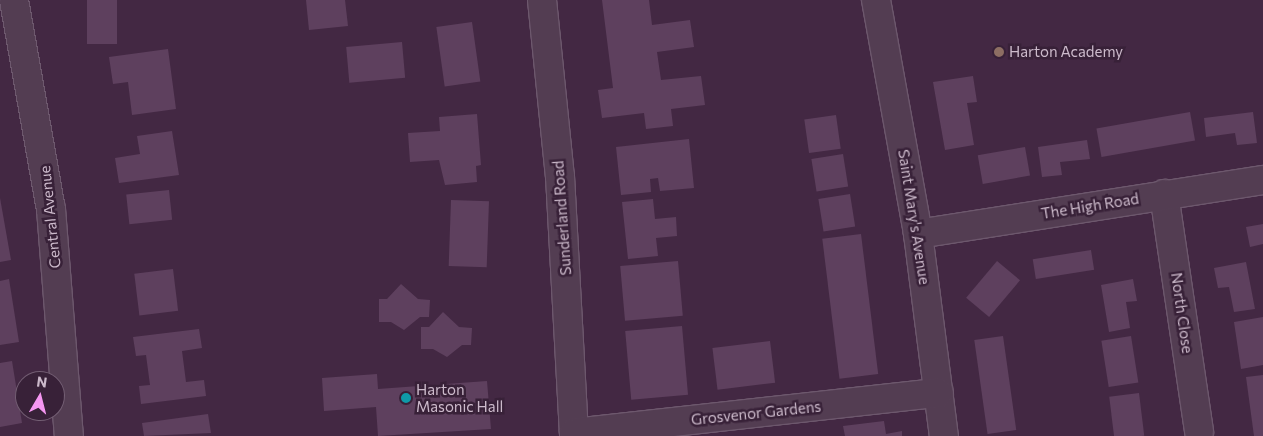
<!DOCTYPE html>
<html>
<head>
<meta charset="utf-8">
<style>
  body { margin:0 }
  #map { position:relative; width:1263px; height:436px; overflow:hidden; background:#432843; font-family:Commissioner,sans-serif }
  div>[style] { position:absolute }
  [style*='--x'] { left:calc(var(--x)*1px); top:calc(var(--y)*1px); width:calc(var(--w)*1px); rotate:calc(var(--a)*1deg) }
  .building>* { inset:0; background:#5e405e; transform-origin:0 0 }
  .roads { filter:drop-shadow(1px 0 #6d586d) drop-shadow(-1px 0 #6d586d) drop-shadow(0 1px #6d586d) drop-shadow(0 -1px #6d586d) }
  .minor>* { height:28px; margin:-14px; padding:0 14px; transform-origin:14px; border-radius:14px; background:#533d52 }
  .dots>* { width:14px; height:14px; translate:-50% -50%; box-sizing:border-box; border:2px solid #382138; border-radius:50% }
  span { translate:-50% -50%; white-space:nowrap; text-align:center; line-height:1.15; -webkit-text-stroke:5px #382138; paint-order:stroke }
  .poi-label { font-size:15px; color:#ccbacb }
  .left { translate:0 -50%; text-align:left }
  .street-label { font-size:15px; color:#ccbacb }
  .north { position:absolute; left:15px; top:371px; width:50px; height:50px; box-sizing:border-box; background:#382138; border:1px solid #735e73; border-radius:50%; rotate:8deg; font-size:14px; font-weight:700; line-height:20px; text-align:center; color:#ccbacb }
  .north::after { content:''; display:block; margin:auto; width:18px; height:22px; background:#f596f1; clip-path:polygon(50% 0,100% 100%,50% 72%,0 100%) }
</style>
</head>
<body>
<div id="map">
  <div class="building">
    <i style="left:87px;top:0;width:30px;height:44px"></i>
    <i style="clip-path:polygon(306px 0,345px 0,348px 26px,309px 30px)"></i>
    <i style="clip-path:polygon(602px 0,649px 0,652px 25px,690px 20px,694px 47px,657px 52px,661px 80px,701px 76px,705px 105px,671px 109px,673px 126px,646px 129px,644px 113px,602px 118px,598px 90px,613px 88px)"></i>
    <i style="left:472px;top:22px;width:60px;height:36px;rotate:82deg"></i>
    <i style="left:402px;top:42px;width:36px;height:56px;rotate:85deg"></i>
    <i style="clip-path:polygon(168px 49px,176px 109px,132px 115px,128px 82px,113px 84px,109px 57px)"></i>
    <i style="clip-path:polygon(973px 76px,977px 102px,967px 103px,974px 145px,945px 150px,933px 82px)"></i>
    <i style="left:1190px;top:112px;width:29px;height:95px;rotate:80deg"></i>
    <i style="clip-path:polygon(1253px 112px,1257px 143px,1237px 145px,1235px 133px,1206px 137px,1204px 118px)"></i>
    <i style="clip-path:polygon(477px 114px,481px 165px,476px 166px,477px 182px,445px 185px,439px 160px,410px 162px,408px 133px,440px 131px,439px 117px)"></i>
    <i style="left:836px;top:115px;width:34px;height:32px;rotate:82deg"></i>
    <i style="clip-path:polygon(172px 131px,179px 175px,119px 183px,115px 158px,140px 154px,137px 136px)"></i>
    <i style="clip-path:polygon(689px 139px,694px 188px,660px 191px,658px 178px,650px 179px,651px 192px,621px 195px,616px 147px)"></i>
    <i style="clip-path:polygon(1087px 140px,1090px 159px,1060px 162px,1062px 175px,1042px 177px,1038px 147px)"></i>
    <i style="left:1025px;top:147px;width:29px;height:48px;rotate:80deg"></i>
    <i style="left:843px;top:154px;width:33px;height:32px;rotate:81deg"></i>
    <i style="left:169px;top:190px;width:30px;height:43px;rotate:84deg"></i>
    <i style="left:850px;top:194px;width:33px;height:32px;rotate:81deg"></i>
    <i style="clip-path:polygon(0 198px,11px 260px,0 262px)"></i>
    <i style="clip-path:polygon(653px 199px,655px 219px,676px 217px,677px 236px,656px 238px,658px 256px,628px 259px,622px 202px)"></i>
    <i style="left:451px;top:200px;width:38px;height:66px;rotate:2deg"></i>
    <i style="clip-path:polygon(1263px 224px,1263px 244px,1250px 247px,1246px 227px)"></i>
    <i style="left:861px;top:234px;width:141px;height:39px;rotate:83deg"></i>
    <i style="left:1091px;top:250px;width:20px;height:59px;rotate:81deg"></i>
    <i style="left:678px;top:261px;width:55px;height:58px;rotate:85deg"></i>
    <i style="left:997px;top:261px;width:30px;height:48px;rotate:40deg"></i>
    <i style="clip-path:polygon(1246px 262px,1255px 309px,1234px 312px,1229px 287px,1218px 288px,1214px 268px)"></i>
    <i style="left:173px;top:269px;width:42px;height:39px;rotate:83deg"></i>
    <i style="clip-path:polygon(9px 279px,19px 342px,0 345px,0 281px)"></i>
    <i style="clip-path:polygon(1133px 279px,1137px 301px,1126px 302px,1130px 328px,1109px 332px,1101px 285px)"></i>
    <i style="clip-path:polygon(401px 284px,418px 299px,430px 300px,429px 317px,420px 317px,404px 330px,391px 322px,379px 322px,379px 299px,387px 299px)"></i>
    <i style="clip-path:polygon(443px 312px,459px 327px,472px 328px,471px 345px,462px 345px,447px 357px,433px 349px,421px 349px,421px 327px,429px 327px)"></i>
    <i style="clip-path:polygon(1263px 317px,1263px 365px,1241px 369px,1234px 322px)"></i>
    <i style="left:682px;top:326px;width:69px;height:57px;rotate:85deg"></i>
    <i style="clip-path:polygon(199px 329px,202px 348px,182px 351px,186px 382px,204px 380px,206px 396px,141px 404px,139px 386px,150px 385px,146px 355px,136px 356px,133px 337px)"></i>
    <i style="left:1003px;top:336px;width:95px;height:29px;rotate:82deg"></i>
    <i style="left:1131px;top:336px;width:47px;height:30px;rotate:81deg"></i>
    <i style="left:770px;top:341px;width:42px;height:58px;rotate:83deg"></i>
    <i style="clip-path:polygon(12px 361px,22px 423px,0 427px,0 363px)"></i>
    <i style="clip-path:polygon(377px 374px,378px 389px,487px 381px,491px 429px,378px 436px,376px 407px,324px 411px,322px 378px)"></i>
    <i style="clip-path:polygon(1263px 375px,1263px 436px,1254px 436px,1246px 377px)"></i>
    <i style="left:1139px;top:393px;width:43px;height:30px;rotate:83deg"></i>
    <i style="clip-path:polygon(208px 414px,211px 433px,144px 436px,142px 423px)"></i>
    <i style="clip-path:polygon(884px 421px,886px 434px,902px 431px,902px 436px,845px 436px,843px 426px)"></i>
  </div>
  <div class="roads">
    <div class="minor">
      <i style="--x:14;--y:0;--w:212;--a:80"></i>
      <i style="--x:51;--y:209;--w:228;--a:85.5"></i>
      <i style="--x:542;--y:0;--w:177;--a:84.2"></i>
      <i style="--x:560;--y:176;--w:260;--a:86.9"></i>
      <i style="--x:876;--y:0;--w:238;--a:79.8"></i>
      <i style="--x:918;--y:234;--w:204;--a:82.7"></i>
      <i style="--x:1164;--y:194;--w:240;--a:81.6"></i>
      <i style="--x:918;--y:234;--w:349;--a:-8.9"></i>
      <i style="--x:574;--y:433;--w:367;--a:-6.3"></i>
    </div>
  </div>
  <div class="dots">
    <i style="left:999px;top:52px;background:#8d6e63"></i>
    <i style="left:406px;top:398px;background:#0f9aa8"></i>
  </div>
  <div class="poi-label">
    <span class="left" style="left:1009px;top:52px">Harton Academy</span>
    <span class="left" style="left:416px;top:398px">Harton<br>Masonic Hall</span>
  </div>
  <div class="street-label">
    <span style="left:1090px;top:206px;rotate:-9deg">The High Road</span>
    <span style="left:50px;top:217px;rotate:-96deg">Central Avenue</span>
    <span style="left:914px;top:217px;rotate:81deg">Saint Mary's Avenue</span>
    <span style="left:562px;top:218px;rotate:-94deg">Sunderland Road</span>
    <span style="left:1182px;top:313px;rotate:82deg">North Close</span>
    <span style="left:756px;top:413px;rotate:-6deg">Grosvenor Gardens</span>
  </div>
  <div class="north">N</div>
</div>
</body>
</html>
